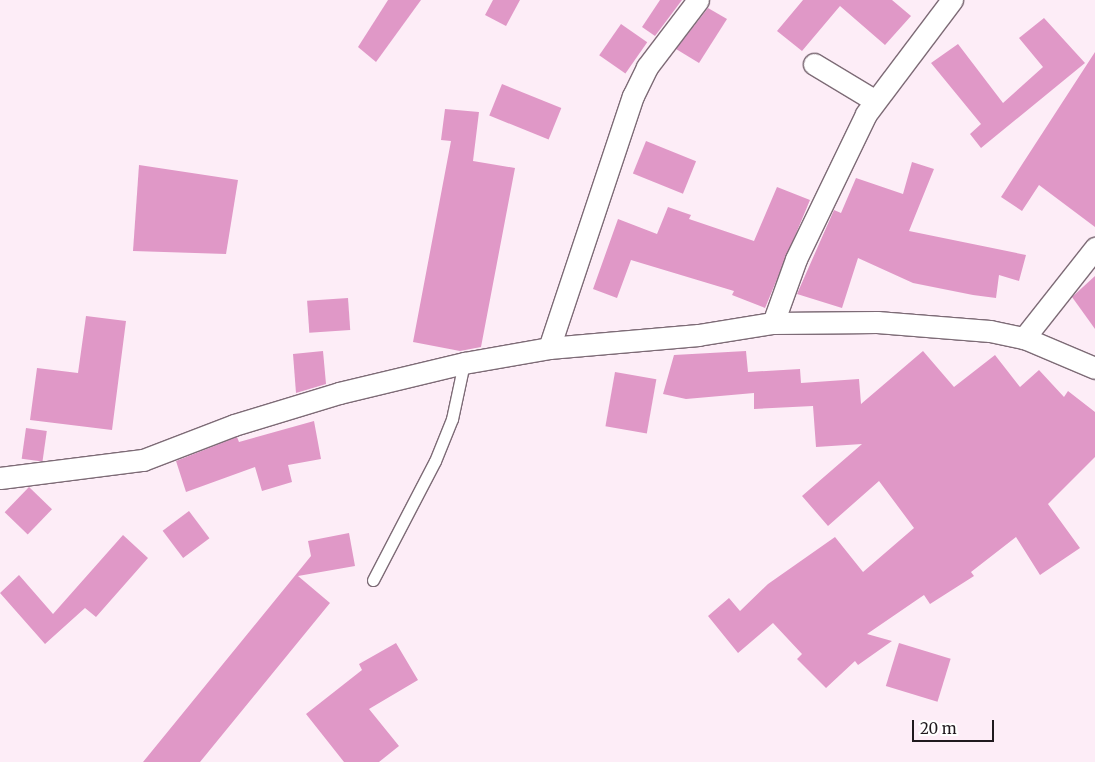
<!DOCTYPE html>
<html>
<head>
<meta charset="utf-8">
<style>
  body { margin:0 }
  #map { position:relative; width:1095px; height:762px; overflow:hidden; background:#fdedf7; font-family:Merriweather,serif }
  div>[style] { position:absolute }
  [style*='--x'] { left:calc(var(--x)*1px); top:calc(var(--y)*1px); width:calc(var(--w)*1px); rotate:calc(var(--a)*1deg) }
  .building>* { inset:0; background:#e098c7; transform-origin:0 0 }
  .roads { filter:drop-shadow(1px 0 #7d6b76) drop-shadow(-1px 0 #7d6b76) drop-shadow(0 1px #7d6b76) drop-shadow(0 -1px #7d6b76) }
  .service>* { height:11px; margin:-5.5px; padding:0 5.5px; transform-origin:5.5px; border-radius:5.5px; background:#fff }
  .minor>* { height:21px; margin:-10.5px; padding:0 10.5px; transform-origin:10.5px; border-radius:10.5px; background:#fff }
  span { translate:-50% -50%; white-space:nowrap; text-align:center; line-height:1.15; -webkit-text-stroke:4.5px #fff; paint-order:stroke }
  .scale { position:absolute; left:912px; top:720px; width:82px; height:22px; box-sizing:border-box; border:2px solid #20191e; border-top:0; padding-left:6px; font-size:15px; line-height:18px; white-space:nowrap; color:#20191e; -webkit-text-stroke:4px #fff; paint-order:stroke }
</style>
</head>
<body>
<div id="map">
  <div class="building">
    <i style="clip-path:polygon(388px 0,421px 0,376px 62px,358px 47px)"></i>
    <i style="clip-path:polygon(493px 0,520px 0,506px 26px,485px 15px)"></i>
    <i style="clip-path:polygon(660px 0,682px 0,655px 36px,642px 27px)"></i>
    <i style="clip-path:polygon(803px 0,892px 0,911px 16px,885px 45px,840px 6px,802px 51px,777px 31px)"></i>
    <i style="clip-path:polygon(708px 8px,727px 19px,699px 63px,676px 49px)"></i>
    <i style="clip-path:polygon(1044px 18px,1085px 63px,981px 148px,970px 134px,981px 124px,931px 63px,958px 44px,1003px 103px,1043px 67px,1019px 38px)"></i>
    <i style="left:621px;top:24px;width:32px;height:38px;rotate:35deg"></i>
    <i style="clip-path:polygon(1095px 52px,1095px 227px,1039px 185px,1022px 211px,1001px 197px)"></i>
    <i style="left:502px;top:84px;width:64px;height:34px;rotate:22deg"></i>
    <i style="clip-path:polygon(445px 109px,479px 112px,473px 161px,515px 168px,481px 347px,460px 351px,413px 342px,451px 141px,441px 140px)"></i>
    <i style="left:646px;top:141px;width:54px;height:35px;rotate:22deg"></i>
    <i style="clip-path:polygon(912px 162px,934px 169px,909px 231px,1026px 255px,1019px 281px,999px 275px,996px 298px,973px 295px,913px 283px,858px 258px,842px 308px,797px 294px,834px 210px,841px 213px,856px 178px,903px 194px)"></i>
    <i style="clip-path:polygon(139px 165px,238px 180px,226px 254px,133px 251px)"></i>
    <i style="clip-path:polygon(777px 187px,810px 200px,765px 308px,732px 295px,734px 291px,631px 260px,617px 298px,593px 289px,618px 219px,657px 234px,668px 207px,691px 215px,689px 219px,754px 241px)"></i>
    <i style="clip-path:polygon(1095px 276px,1095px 329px,1072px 297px)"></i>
    <i style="left:348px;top:298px;width:32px;height:41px;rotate:86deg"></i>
    <i style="clip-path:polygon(86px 316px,126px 321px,112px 430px,30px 420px,37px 368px,78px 373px)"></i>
    <i style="clip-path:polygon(323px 351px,326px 384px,296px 393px,293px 354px)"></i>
    <i style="clip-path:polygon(746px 351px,748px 372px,800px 369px,801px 383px,859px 379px,861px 404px,923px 351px,954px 387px,995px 355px,1020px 387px,1039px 370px,1064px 397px,1068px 391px,1095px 412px,1095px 457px,1048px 504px,1080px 548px,1040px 575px,1016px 537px,971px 572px,974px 576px,930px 604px,924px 595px,867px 634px,892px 641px,858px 665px,855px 661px,826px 688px,797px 659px,802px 654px,773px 623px,738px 653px,708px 616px,729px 598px,740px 611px,768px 584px,835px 537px,863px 572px,914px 528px,879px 481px,828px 526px,802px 496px,862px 444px,816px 447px,813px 406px,754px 409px,754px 393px,686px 399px,663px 394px,674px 355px)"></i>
    <i style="left:615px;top:372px;width:42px;height:55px;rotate:10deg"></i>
    <i style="clip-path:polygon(314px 421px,321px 459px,288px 465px,292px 482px,262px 491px,255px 467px,186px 492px,176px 461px,237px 437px,239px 442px)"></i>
    <i style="left:26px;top:428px;width:21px;height:31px;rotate:8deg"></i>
    <i style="left:29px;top:487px;width:32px;height:35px;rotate:44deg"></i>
    <i style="left:189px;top:511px;width:34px;height:33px;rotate:53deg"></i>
    <i style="clip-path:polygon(349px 533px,355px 566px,298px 576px,330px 603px,200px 762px,143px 762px,311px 556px,308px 541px)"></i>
    <i style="clip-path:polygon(123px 535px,148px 558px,96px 617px,85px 608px,45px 644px,0 593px,19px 575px,53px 614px)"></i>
    <i style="clip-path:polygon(396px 643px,418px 680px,369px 709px,399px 746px,379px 762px,344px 762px,306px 714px,362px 670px,359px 664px)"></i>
    <i style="left:899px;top:643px;width:54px;height:45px;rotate:17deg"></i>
  </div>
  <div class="roads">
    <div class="service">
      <i style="--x:373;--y:580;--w:134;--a:-62.5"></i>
      <i style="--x:435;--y:461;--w:45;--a:-68"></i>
      <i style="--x:452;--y:419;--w:57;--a:-77.9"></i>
    </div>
    <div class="minor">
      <i style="--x:814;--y:64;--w:70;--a:31"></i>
      <i style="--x:773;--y:323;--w:68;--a:-70.2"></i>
      <i style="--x:796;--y:259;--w:161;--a:-64.2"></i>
      <i style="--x:866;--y:114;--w:143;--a:-53"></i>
      <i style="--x:1024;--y:338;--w:115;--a:-51.7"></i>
      <i style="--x:549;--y:348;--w:266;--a:-71.6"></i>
      <i style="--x:633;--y:96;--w:32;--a:-64"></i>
      <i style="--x:647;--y:67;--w:84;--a:-52.7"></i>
      <i style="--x:0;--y:478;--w:144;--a:-7.2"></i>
      <i style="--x:143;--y:460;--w:97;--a:-21"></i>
      <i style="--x:234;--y:425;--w:110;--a:-16.9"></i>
      <i style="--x:339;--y:393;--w:129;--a:-13.5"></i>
      <i style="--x:464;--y:363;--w:86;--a:-10"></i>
      <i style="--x:549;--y:348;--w:150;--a:-5"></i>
      <i style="--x:698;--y:335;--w:76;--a:-9.1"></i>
      <i style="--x:773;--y:323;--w:104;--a:-0.6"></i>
      <i style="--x:877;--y:322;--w:113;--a:4.6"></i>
      <i style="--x:990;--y:331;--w:35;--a:12"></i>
      <i style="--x:1024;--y:338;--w:77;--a:22.9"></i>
    </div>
  </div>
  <div class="scale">20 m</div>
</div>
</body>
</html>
